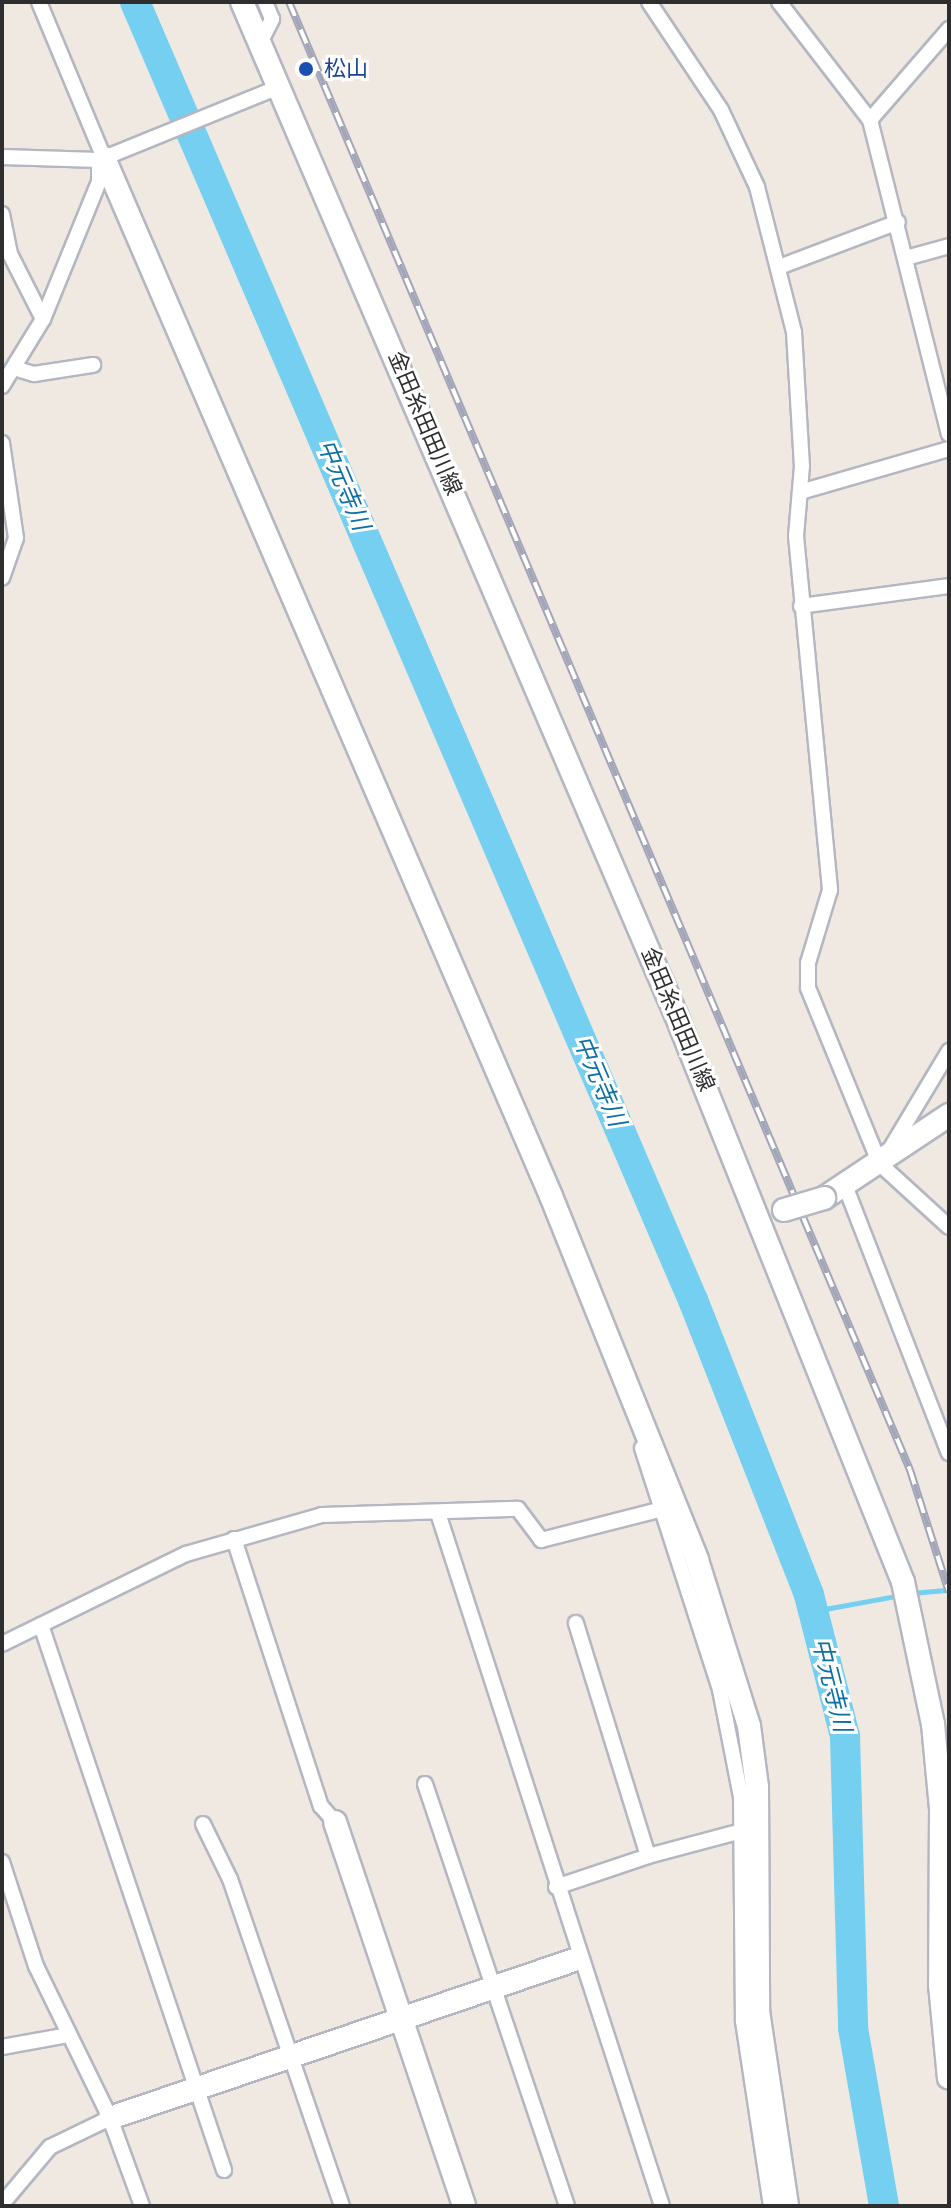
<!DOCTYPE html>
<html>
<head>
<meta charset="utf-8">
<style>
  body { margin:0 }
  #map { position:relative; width:951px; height:2208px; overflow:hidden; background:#efe9e1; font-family:Rubik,"Noto Sans JP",sans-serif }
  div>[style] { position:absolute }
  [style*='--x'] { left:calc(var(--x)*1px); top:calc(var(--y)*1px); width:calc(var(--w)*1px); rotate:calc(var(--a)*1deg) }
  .stream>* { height:5px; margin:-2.5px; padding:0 2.5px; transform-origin:2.5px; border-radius:2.5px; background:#75cff0 }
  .river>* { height:30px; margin:-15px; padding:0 15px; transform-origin:15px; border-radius:15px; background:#75cff0 }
  .roads { filter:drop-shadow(2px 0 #b4b7c1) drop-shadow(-2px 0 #b4b7c1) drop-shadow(0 2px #b4b7c1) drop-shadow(0 -2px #b4b7c1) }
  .street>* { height:14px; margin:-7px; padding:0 7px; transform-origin:7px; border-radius:7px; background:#fff }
  .secondary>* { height:22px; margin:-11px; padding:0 11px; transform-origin:11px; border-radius:11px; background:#fff }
  .rail>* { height:8px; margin-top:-4px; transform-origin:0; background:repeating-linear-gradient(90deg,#fff 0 15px,#a3a6b8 0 30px); box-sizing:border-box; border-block:2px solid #a3a6b8 }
  .bridges { filter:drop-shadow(2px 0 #b4b7c1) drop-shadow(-2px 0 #b4b7c1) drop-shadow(0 2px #b4b7c1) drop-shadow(0 -2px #b4b7c1) }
  .secondary-bridge>* { height:22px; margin:-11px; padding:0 11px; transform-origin:11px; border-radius:11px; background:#fff }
  .dots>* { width:22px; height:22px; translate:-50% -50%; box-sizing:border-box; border:4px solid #fff; border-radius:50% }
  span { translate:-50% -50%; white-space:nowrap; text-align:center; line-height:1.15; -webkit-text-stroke:6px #fff; paint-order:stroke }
  .transit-label { font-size:22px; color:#164399 }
  .left { translate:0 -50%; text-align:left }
  .street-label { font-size:22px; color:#2e2e2e }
  .water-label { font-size:24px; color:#0d6fa3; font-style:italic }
  .frame { position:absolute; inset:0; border:4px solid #2e2e2e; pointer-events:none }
</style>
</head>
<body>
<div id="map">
  <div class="stream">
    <i style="--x:911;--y:1593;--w:38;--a:-5"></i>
    <i style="--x:814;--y:1611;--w:88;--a:-10.4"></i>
  </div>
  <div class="river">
    <i style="--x:135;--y:2;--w:1413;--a:66.74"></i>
    <i style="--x:693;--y:1300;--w:317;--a:68.5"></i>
    <i style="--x:809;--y:1595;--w:146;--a:75.7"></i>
    <i style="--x:845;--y:1736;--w:292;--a:88.4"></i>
    <i style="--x:853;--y:2028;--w:181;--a:80.1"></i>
  </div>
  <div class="roads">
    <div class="street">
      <i style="--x:39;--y:2;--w:169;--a:67.4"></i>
      <i style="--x:649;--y:2;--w:130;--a:56.3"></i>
      <i style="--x:721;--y:110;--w:85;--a:64.9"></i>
      <i style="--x:757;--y:187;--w:150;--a:75.7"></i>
      <i style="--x:794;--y:332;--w:134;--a:86.6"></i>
      <i style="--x:802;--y:466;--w:70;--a:94.9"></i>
      <i style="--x:796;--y:536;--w:356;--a:84.5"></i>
      <i style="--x:830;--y:890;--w:76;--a:106.8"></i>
      <i style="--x:808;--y:963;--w:25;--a:90"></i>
      <i style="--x:808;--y:988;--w:190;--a:67.8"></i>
      <i style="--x:880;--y:1164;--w:93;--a:42.4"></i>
      <i style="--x:779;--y:2;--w:149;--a:52.4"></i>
      <i style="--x:870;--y:120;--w:324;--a:75.9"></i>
      <i style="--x:260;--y:43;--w:27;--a:-63"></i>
      <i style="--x:272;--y:19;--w:18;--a:-112"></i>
      <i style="--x:870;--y:120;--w:121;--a:-49"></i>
      <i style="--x:2;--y:157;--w:97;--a:1.8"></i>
      <i style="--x:99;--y:160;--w:196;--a:-22.1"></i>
      <i style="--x:2;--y:214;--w:41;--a:78.7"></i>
      <i style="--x:10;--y:254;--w:73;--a:63.1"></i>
      <i style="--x:906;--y:258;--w:45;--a:-15.6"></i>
      <i style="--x:779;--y:267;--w:127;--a:-20.7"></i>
      <i style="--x:14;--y:368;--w:21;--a:17"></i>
      <i style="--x:34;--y:374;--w:60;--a:-8.7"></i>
      <i style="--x:2;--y:386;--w:79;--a:-58.5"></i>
      <i style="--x:43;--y:319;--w:148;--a:-67.8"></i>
      <i style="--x:99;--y:182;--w:22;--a:-90"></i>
      <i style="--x:2;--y:443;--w:96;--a:81.6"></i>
      <i style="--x:16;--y:538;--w:42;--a:109.3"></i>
      <i style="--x:800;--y:492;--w:155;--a:-16.1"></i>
      <i style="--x:801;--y:606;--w:149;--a:-7.7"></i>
      <i style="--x:889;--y:1151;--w:117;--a:-59"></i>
      <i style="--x:846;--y:1188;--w:284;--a:68.8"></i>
      <i style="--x:642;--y:1448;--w:254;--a:72.1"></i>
      <i style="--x:720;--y:1690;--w:109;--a:78.9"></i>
      <i style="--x:741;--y:1797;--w:224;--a:89.5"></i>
      <i style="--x:743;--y:2021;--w:187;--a:81.4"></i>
      <i style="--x:438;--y:1513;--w:728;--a:72.09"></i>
      <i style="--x:234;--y:1539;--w:281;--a:72"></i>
      <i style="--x:321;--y:1806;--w:21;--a:49"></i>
      <i style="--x:41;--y:1625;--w:575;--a:71.44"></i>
      <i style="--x:2;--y:1644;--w:205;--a:-26.1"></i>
      <i style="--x:186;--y:1554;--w:141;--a:-16"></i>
      <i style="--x:322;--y:1515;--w:196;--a:-1.8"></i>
      <i style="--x:518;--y:1509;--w:39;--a:53"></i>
      <i style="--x:541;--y:1540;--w:122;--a:-14.3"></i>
      <i style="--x:425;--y:1784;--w:445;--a:71.4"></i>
      <i style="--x:203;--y:1824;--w:61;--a:63.9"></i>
      <i style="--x:230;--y:1879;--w:346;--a:71.1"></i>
      <i style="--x:648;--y:1856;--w:93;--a:-14.9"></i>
      <i style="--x:2;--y:1862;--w:109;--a:71.9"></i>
      <i style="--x:36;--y:1966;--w:169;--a:64"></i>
      <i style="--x:110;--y:2118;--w:94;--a:70"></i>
      <i style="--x:556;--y:1887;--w:97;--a:-18.6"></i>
      <i style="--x:648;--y:1856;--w:244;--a:-107.2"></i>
      <i style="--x:2;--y:2047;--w:68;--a:-10.2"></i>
      <i style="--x:2;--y:2204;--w:75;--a:-49.9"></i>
      <i style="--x:50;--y:2147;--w:67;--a:-25.8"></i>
    </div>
    <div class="secondary">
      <i style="--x:242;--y:2;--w:1102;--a:66.81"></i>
      <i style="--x:676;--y:1015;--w:611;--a:68.18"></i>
      <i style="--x:903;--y:1582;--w:145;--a:78.1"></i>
      <i style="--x:933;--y:1724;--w:85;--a:84.6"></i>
      <i style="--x:941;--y:1809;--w:176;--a:90.3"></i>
      <i style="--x:940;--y:1985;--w:93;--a:84.5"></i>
      <i style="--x:104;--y:158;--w:1130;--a:66.7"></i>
      <i style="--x:551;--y:1196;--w:392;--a:68.1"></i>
      <i style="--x:697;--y:1560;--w:174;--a:72.6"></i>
      <i style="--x:749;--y:1726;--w:62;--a:82.5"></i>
      <i style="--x:757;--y:1787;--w:224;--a:89.7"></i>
      <i style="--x:758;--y:2011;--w:197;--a:81.5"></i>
      <i style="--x:824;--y:1198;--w:150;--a:-33.6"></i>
      <i style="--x:335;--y:1822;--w:405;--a:71.4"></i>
      <i style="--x:110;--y:2118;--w:494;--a:-18.8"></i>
    </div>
  </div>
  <div class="rail">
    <i style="--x:289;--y:2;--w:1594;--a:67.07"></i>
    <i style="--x:910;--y:1470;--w:128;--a:72.3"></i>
  </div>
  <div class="bridges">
    <div class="secondary-bridge">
      <i style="--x:784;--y:1210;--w:42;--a:-16.7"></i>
    </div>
  </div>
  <div class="dots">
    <i style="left:306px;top:69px;background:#1a4fb4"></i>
  </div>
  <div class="transit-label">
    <span class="left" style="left:324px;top:69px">松山</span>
  </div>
  <div class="street-label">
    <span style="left:425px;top:423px;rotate:67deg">金田糸田田川線</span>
    <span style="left:678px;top:1019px;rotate:67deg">金田糸田田川線</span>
  </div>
  <div class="water-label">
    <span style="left:343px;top:485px;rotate:67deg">中元寺川</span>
    <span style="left:599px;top:1081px;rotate:67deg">中元寺川</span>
    <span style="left:831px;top:1685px;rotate:76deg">中元寺川</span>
  </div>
  <div class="frame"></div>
</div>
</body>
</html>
